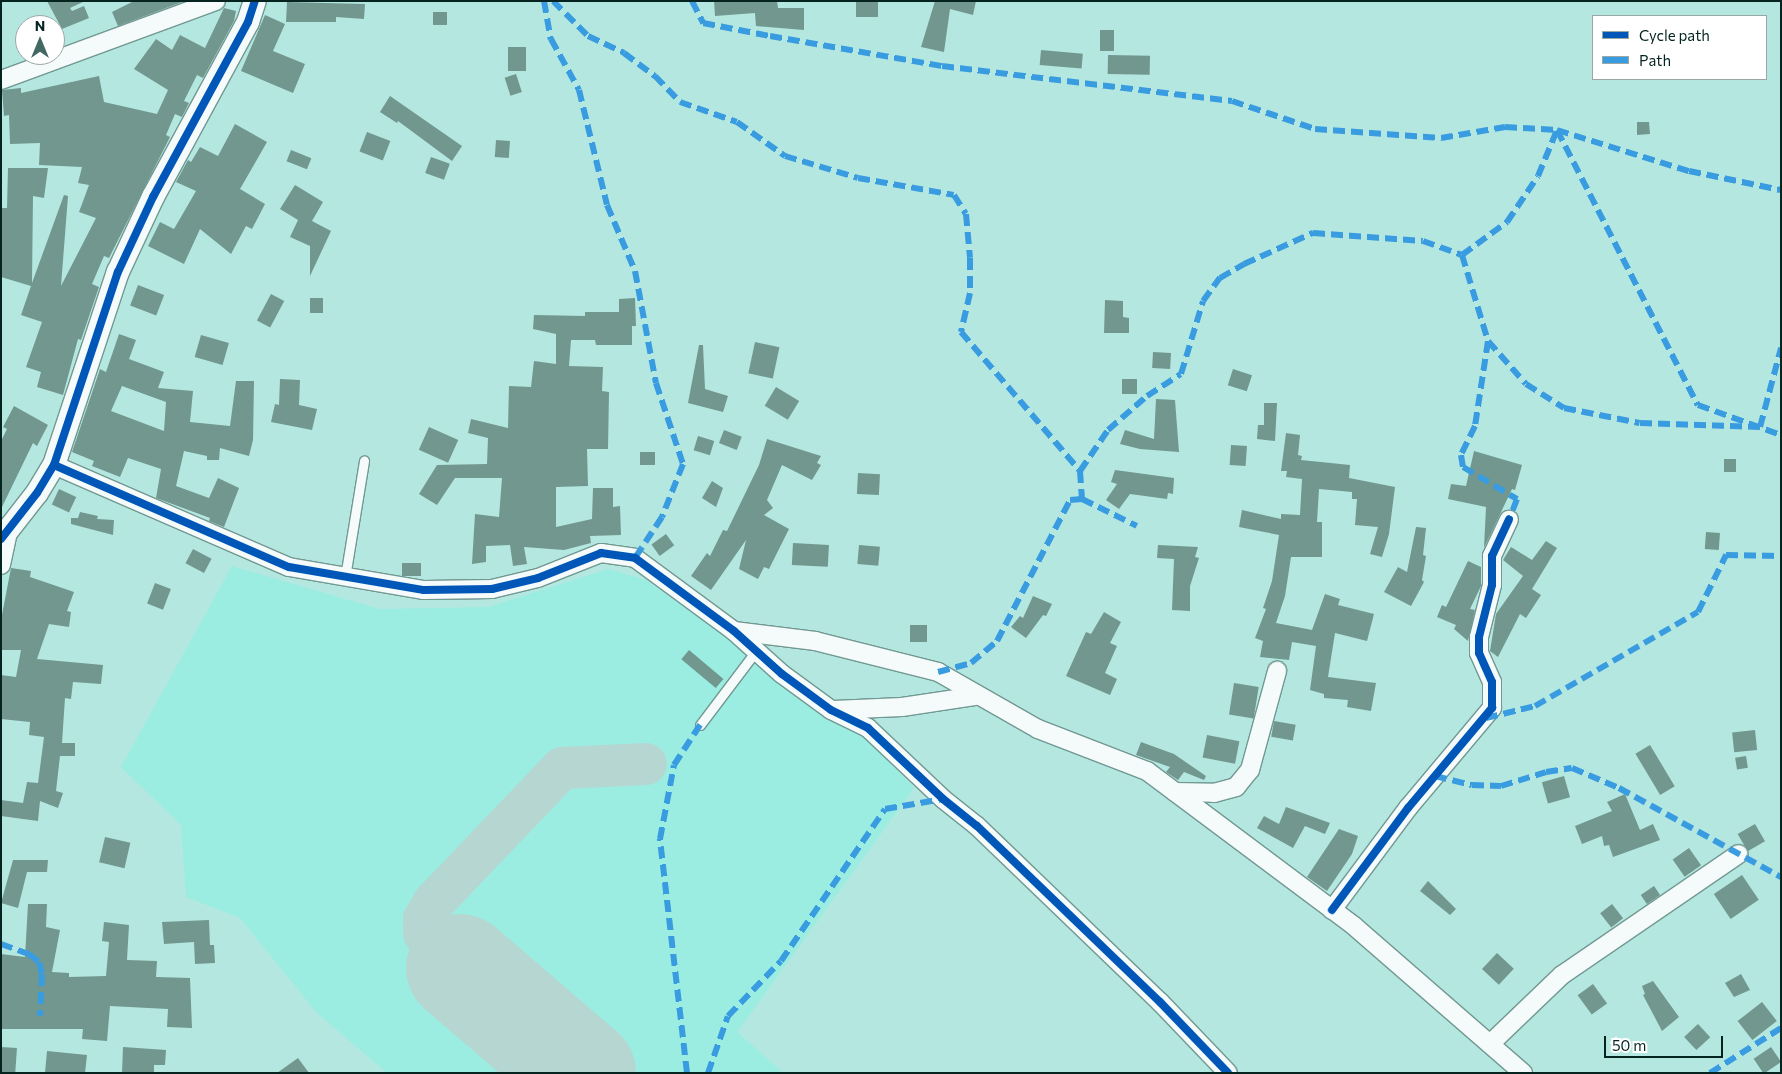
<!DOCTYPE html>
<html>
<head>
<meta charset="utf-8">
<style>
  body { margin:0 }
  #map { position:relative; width:1782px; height:1074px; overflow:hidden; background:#b4e7e0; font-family:Commissioner,sans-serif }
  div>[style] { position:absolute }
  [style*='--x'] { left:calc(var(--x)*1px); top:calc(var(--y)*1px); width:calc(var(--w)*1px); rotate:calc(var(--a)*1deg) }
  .built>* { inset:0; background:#9bede2 }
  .taxiway>* { height:42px; margin:-21px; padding:0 21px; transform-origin:21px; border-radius:21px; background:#b6d6d2 }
  .runway>* { height:108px; margin:-54px; padding:0 54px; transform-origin:54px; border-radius:54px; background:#b6d6d2 }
  .building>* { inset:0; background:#71978f; transform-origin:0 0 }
  .roads { filter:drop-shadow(1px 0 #729892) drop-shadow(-1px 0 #729892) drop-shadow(0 1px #729892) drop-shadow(0 -1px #729892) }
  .service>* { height:9px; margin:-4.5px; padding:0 4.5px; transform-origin:4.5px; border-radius:4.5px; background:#f4fbfa }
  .minor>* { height:18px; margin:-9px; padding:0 9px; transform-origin:9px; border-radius:9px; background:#f4fbfa }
  .tertiary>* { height:22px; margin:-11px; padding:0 11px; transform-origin:11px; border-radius:11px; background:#f4fbfa }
  .quiet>* { height:6px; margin-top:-3px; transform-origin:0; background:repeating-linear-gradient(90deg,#399ce0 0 12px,transparent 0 18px) }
  .cycleway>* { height:8px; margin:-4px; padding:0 4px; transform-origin:4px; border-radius:4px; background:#0057b8 }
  span { translate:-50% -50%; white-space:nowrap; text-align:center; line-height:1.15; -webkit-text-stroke:5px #fff; paint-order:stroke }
  .frame { position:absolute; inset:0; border:2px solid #052420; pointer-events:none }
  .legend { position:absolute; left:1592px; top:15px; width:175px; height:65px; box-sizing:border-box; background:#fff; border:1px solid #9ba7a6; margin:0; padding:6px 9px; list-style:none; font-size:15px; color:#052420 }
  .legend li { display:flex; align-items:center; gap:10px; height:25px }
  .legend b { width:25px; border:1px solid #9ba7a6 }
  .north { position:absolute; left:15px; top:15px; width:50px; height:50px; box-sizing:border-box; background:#fff; border:1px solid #9ba7a6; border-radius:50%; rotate:0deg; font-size:14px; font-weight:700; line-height:20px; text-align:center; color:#052420 }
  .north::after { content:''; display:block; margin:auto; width:18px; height:22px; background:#426863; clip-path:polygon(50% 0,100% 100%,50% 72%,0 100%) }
  .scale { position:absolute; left:1604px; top:1036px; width:119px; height:22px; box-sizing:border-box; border:2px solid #052420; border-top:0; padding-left:6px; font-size:15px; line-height:18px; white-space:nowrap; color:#052420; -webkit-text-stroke:4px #fff; paint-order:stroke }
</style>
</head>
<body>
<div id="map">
  <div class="built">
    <i style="clip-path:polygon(232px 566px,380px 609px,488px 607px,608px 569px,646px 580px,862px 734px,914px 788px,737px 1032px,783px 1073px,387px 1073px,317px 1013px,240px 918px,186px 897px,181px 825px,121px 767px)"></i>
  </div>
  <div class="taxiway">
    <i style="--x:460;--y:968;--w:50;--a:-135.8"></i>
    <i style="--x:424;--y:933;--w:14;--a:-90"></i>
    <i style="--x:424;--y:919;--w:20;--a:-60"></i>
    <i style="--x:434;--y:902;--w:185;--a:-46.3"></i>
    <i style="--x:562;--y:768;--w:84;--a:-2.7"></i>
  </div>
  <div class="runway">
    <i style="--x:460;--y:968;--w:161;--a:40.7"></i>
  </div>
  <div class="building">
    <i style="clip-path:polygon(47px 1px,85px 1px,70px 8px,72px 11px,84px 6px,89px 18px,62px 29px)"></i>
    <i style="clip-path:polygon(134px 1px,182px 1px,182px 2px,118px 26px,112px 12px)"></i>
    <i style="clip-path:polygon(714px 1px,777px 1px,778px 8px,804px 8px,804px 30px,756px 26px,755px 13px,715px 16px)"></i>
    <i style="left:856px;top:1px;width:22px;height:16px"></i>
    <i style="clip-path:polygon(935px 1px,976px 1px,973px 15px,950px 9px,944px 52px,921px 47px)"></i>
    <i style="clip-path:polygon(287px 2px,365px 4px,364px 19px,336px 17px,336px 22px,286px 22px)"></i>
    <i style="clip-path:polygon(224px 8px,236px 11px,234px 21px,203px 78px,197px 75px,184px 101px,189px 103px,182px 117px,175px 114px,166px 135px,170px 137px,109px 258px,104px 256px,92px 284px,99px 287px,81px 340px,78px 339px,63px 395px,37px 387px,41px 372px,26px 367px,42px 322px,21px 315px,31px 286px,1px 277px,1px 208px,7px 208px,8px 168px,48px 168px,44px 198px,33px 196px,32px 283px,64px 195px,68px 196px,61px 286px,96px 218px,79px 212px,89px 185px,78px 183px,82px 167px,39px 165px,40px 143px,10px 144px,9px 115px,4px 116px,2px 90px,21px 88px,21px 93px,99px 76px,104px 102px,157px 114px,168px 90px,134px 69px,156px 39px,172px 50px,180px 35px,205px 48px)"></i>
    <i style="left:433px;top:12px;width:14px;height:13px"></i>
    <i style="clip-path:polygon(265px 15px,285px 24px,273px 51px,305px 64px,293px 93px,241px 71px)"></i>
    <i style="left:1100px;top:30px;width:14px;height:21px"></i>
    <i style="left:508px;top:47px;width:18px;height:24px"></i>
    <i style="left:1041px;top:50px;width:42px;height:15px;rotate:5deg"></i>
    <i style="left:1108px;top:55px;width:42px;height:19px;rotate:1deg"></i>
    <i style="left:516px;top:74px;width:19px;height:12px;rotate:72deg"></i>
    <i style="clip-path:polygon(390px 96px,462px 146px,452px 161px,398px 121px,397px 123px,380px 112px)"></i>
    <i style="clip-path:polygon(1637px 122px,1649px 122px,1650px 134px,1637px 135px)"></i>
    <i style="clip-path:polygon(235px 124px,267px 142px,240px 189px,265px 204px,252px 229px,246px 226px,231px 254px,200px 229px,184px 264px,148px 246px,160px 222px,174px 229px,196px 191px,176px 182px,188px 160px,191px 162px,200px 147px,218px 156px)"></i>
    <i style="left:367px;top:132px;width:25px;height:21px;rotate:21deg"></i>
    <i style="left:496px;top:140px;width:14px;height:17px;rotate:4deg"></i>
    <i style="left:291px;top:150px;width:22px;height:12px;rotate:22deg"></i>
    <i style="left:431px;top:157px;width:20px;height:17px;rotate:20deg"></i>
    <i style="clip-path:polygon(295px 185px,323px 202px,312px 221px,331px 231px,310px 276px,310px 246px,290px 237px,298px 220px,280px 209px)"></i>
    <i style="left:138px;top:285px;width:28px;height:22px;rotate:21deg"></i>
    <i style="left:271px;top:294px;width:15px;height:30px;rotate:28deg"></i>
    <i style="left:310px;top:298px;width:13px;height:15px"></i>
    <i style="clip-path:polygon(635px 298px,636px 326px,632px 326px,632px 345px,596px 345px,595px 340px,571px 340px,569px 366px,603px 367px,602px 391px,609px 392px,608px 449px,587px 449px,588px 486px,556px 487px,556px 527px,592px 519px,593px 488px,613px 488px,613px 507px,620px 506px,621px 535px,590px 536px,591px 543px,564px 550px,524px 547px,527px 564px,513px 566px,510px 545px,486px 546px,486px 562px,472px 564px,475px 514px,499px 517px,502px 478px,455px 478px,437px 505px,419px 494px,437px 465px,487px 464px,488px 438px,468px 433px,471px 419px,508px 428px,509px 386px,531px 387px,534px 361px,556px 364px,556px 334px,533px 329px,534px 315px,585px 316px,585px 312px,619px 312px,619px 299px)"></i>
    <i style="clip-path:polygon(1105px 300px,1123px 301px,1123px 317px,1129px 318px,1129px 333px,1104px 333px)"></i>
    <i style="clip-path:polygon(evenodd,119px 334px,136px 340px,129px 359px,164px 372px,158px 388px,193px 391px,190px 422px,230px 426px,236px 381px,254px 381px,253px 440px,249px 456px,220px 448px,219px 460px,207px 460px,207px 456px,184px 451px,176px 486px,209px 498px,218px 478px,239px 488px,224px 527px,209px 521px,210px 518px,156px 498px,161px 469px,128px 458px,120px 477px,92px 466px,94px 461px,72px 452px,100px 369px,106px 372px,119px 334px,122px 386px,166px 402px,164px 431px,111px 411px,122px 386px)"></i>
    <i style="left:201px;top:335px;width:29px;height:23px;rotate:16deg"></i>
    <i style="left:755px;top:342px;width:25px;height:32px;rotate:12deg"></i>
    <i style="clip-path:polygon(699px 345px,703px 345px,705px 389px,728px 396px,723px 412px,688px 403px)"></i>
    <i style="left:1153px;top:352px;width:18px;height:16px;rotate:3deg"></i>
    <i style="left:1233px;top:369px;width:20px;height:17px;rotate:18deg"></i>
    <i style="clip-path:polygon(280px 379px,300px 380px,299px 405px,317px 409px,312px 430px,271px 422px,275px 404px,279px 405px)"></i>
    <i style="left:1122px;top:379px;width:15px;height:15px"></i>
    <i style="left:776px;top:387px;width:27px;height:22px;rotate:31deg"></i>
    <i style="clip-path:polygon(1156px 399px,1175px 400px,1179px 452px,1140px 449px,1120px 444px,1125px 430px,1154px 439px)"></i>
    <i style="clip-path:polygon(1264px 403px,1277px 403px,1275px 441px,1257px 439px,1258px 425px,1264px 425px)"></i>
    <i style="clip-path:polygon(14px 406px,48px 425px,37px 446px,33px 443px,1px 509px,1px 441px,7px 429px,3px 427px)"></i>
    <i style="left:429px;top:427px;width:32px;height:25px;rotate:24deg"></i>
    <i style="left:724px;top:430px;width:19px;height:14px;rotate:21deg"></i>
    <i style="clip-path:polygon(1286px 433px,1300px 435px,1298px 455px,1302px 456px,1301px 460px,1350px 465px,1349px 478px,1395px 487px,1389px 534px,1382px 557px,1370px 554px,1378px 527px,1355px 525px,1357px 499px,1352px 499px,1352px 492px,1319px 489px,1317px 522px,1322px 522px,1322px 557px,1291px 557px,1285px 596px,1276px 623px,1312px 630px,1325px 594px,1340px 599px,1338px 605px,1374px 614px,1367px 641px,1335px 633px,1328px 677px,1376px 683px,1371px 711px,1347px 707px,1348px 700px,1324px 698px,1324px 694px,1310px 690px,1316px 646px,1292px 642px,1289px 660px,1260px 657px,1263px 641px,1255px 638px,1266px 609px,1263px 608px,1272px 581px,1279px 535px,1239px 527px,1242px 510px,1281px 519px,1281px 514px,1300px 515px,1302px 479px,1286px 477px,1287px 471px,1281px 471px)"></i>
    <i style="left:698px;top:436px;width:17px;height:15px;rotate:17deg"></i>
    <i style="clip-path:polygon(767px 439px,821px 456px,817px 463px,821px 465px,812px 480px,782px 465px,767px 500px,773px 508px,764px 515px,789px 529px,769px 569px,764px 567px,758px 579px,739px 569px,746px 540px,711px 590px,691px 576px,707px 553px,710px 556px,723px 530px,727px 531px,759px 465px)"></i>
    <i style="left:1231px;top:445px;width:16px;height:20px;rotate:4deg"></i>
    <i style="clip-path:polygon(1474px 451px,1522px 465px,1515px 490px,1512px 489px,1484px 548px,1486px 507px,1448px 499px,1451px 484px,1466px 486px)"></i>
    <i style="left:655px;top:452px;width:13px;height:15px;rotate:90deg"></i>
    <i style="left:1724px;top:459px;width:12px;height:13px"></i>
    <i style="clip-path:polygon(1115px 470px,1174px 478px,1173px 494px,1168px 493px,1167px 499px,1130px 494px,1119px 509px,1106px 500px,1117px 484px,1111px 482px)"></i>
    <i style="left:858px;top:473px;width:22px;height:21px;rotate:3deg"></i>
    <i style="clip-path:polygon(712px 481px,723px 488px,716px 507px,702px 498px)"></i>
    <i style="left:59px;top:489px;width:19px;height:17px;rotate:25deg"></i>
    <i style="clip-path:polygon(80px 512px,98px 516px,97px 519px,114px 520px,113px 535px,71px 524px,71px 518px,78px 518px)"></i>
    <i style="clip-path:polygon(1416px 527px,1426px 528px,1423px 555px,1426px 556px,1422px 580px,1424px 582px,1411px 606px,1384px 592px,1398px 567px,1407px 572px)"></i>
    <i style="left:1706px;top:532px;width:14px;height:17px;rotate:4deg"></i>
    <i style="left:666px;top:534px;width:14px;height:18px;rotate:54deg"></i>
    <i style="clip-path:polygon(1546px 541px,1557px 548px,1532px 589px,1541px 595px,1526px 618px,1520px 614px,1498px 657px,1490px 651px,1496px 614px,1523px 576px,1503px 560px,1511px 547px,1532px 560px)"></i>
    <i style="left:793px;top:543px;width:36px;height:22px;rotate:3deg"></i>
    <i style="left:859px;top:545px;width:21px;height:19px;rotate:5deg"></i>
    <i style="clip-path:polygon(1158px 545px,1198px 547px,1195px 557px,1199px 558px,1190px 586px,1190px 611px,1172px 610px,1174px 559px,1157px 558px)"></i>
    <i style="left:193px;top:549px;width:21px;height:16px;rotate:28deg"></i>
    <i style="clip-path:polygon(1468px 561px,1481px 567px,1481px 586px,1470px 609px,1475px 610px,1468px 641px,1454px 629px,1456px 625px,1437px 617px,1442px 605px,1446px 607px)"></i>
    <i style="left:402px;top:563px;width:19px;height:13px"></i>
    <i style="clip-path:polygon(11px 568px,31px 571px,30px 577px,74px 592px,67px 611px,71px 612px,69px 627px,49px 624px,37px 659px,103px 665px,101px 684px,73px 682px,71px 699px,65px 698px,62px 743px,75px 743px,75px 756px,60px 756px,56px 791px,63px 793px,58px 808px,40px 801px,38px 821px,1px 816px,1px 800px,23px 803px,27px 782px,38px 783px,44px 737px,29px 735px,30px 722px,1px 719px,1px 675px,16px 677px,21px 650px,1px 650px,1px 620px)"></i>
    <i style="left:155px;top:583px;width:17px;height:22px;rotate:21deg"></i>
    <i style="clip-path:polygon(1033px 596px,1052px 604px,1046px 616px,1043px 615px,1026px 638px,1011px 627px,1020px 616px,1023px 618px)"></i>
    <i style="clip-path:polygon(1104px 612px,1121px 622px,1110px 643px,1117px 646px,1105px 673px,1117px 679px,1110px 695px,1066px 676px,1086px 632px,1091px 634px)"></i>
    <i style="left:910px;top:625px;width:17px;height:17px"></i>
    <i style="left:689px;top:650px;width:45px;height:12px;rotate:40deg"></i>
    <i style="left:1234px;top:683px;width:25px;height:32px;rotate:9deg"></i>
    <i style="left:1274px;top:721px;width:22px;height:16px;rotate:10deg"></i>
    <i style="left:1755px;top:730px;width:20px;height:23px;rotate:84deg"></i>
    <i style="left:1207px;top:735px;width:33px;height:23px;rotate:11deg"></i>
    <i style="clip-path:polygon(1141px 742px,1174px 754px,1206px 776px,1204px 780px,1184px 772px,1178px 780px,1166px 772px,1170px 767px,1136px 755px)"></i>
    <i style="left:1650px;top:745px;width:48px;height:17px;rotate:59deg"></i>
    <i style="left:1746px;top:756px;width:12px;height:11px;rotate:81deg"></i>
    <i style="left:1564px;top:776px;width:22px;height:23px;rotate:74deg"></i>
    <i style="clip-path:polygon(1625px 794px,1640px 830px,1653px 824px,1660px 840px,1613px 857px,1609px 845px,1604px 846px,1602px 836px,1582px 844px,1575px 826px,1612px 811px,1607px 802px)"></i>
    <i style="clip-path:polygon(1286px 807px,1330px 823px,1325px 834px,1305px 826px,1293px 848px,1257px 828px,1264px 816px,1279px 824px)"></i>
    <i style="left:1755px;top:824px;width:20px;height:20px;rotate:60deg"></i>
    <i style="clip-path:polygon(1339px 829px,1358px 836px,1352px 854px,1327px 891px,1307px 877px)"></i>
    <i style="left:105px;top:837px;width:26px;height:26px;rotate:13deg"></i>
    <i style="left:1689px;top:848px;width:21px;height:20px;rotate:55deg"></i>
    <i style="clip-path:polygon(13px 860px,48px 860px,47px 872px,27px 872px,18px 908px,1px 903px)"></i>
    <i style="left:1742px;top:875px;width:30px;height:34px;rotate:56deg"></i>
    <i style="clip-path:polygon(1428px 881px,1456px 909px,1450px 915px,1420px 891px)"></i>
    <i style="left:1654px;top:886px;width:11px;height:16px;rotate:56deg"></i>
    <i style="clip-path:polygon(28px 904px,47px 904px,46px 927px,60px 930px,52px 972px,69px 973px,69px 977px,106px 976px,109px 942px,102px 941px,104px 922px,129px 925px,127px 960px,157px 961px,156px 977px,190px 978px,192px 1028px,167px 1027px,168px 1009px,110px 1006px,107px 1041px,82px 1039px,83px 1029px,1px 1029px,1px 954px,25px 957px)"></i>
    <i style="left:1612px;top:904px;width:18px;height:15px;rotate:52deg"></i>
    <i style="clip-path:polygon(209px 920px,210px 945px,214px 945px,215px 963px,195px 964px,194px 942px,164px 944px,162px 922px)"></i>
    <i style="left:1497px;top:953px;width:23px;height:22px;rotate:43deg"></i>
    <i style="clip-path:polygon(1741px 974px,1750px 990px,1734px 997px,1725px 983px)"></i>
    <i style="clip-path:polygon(1653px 981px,1679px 1017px,1662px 1031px,1643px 995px,1645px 994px,1642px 986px)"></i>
    <i style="left:1593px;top:984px;width:24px;height:19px;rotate:54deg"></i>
    <i style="left:1762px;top:1002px;width:24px;height:31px;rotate:52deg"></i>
    <i style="left:1698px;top:1024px;width:18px;height:19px;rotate:47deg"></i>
    <i style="left:1px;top:1047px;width:16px;height:26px;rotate:4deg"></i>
    <i style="clip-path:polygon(123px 1047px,166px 1050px,165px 1065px,154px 1065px,154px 1073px,122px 1073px)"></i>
    <i style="left:1771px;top:1047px;width:18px;height:21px;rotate:56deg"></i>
    <i style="clip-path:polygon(47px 1051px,87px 1055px,85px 1073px,45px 1073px)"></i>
    <i style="clip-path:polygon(298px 1058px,309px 1073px,277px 1073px)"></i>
  </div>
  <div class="roads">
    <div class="service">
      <i style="--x:345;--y:577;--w:118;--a:-80.7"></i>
      <i style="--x:700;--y:725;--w:93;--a:-52.9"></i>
    </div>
    <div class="minor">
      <i style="--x:1;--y:80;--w:229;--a:-20.2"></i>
      <i style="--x:54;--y:465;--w:256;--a:23.5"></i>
      <i style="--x:289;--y:567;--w:137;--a:9.7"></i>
      <i style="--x:424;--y:590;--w:68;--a:-0.8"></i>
      <i style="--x:492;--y:589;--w:47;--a:-13.4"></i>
      <i style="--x:538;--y:578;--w:68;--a:-21.6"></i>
      <i style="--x:601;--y:553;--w:34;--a:8"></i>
      <i style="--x:635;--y:558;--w:123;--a:36.4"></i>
      <i style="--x:734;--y:631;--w:64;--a:41.9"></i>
      <i style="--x:782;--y:674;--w:61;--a:36.3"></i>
      <i style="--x:831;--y:710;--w:41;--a:25.9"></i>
      <i style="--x:868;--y:728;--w:103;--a:43.4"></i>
      <i style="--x:943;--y:799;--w:43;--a:38.5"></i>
      <i style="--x:977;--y:826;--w:254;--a:43.9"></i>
      <i style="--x:1160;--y:1002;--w:98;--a:46.2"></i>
      <i style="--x:1;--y:565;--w:33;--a:-78"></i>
      <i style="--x:734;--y:631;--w:82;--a:7"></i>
      <i style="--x:815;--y:641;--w:127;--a:14.1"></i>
      <i style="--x:938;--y:672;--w:115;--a:29.7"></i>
      <i style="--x:1038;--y:729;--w:117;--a:21.1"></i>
      <i style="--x:1147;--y:771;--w:259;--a:36.8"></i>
      <i style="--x:1354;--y:926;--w:224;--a:41"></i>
      <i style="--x:833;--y:710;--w:69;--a:-2.5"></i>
      <i style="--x:902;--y:707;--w:75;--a:-8.5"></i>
      <i style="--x:1175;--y:792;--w:39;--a:1"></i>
      <i style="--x:1214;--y:793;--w:23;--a:-15"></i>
      <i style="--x:1236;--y:787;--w:22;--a:-51"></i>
      <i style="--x:1250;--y:770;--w:103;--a:-74.7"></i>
      <i style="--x:1332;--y:910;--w:127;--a:-53.3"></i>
      <i style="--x:1408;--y:808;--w:131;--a:-50"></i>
      <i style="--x:1492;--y:708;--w:26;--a:-90"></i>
      <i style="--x:1492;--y:682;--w:32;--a:-114"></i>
      <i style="--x:1479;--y:653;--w:16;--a:-90"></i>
      <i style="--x:1479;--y:637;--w:54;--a:-76"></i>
      <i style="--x:1492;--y:585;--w:29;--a:-90"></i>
      <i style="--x:1492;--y:556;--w:40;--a:-65"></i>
      <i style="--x:1490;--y:1044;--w:100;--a:-43.8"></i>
      <i style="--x:1562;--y:975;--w:214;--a:-34.4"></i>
    </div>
    <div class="tertiary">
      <i style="--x:1;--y:539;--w:58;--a:-52"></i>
      <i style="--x:37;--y:493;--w:33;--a:-59"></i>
      <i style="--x:54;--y:465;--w:203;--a:-71.7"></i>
      <i style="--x:118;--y:272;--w:83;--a:-65"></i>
      <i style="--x:153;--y:197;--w:199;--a:-61.5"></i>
      <i style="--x:248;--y:22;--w:22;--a:-72"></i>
    </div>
  </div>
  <div class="quiet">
    <i style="--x:544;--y:1;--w:39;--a:80"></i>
    <i style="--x:551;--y:39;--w:58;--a:61.2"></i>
    <i style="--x:579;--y:90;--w:118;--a:76.3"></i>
    <i style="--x:607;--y:205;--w:72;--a:67"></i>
    <i style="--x:635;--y:271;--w:114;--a:79.4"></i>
    <i style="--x:656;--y:383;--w:85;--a:71.6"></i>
    <i style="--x:683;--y:464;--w:57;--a:111.6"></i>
    <i style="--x:662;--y:517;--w:49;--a:123.4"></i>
    <i style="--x:553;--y:1;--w:49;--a:45"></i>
    <i style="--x:588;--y:36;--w:40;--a:25"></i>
    <i style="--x:624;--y:53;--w:39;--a:37"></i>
    <i style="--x:655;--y:76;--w:36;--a:46"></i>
    <i style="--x:680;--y:102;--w:60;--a:19.3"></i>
    <i style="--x:737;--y:122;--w:59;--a:35.3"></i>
    <i style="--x:785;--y:156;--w:76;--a:16.8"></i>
    <i style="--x:858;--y:178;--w:97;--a:10"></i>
    <i style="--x:954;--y:195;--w:22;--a:58"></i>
    <i style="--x:966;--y:214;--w:44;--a:84.8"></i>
    <i style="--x:970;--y:258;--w:35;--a:90"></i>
    <i style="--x:970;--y:293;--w:40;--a:103"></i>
    <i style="--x:961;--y:332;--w:183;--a:49.4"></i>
    <i style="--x:1080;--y:471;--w:28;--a:86"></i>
    <i style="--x:692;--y:1;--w:25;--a:63"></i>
    <i style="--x:703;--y:23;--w:68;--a:11"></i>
    <i style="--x:770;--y:36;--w:175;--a:9.9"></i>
    <i style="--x:942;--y:66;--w:292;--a:6.9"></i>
    <i style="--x:1232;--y:101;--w:88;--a:18.6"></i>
    <i style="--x:1315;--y:129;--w:126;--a:4.1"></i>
    <i style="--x:1441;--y:138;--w:65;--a:-9.8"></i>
    <i style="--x:1505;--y:127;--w:52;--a:3.3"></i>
    <i style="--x:1557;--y:130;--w:138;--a:17.3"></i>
    <i style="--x:1689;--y:171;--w:94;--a:11.7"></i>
    <i style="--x:1462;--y:255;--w:90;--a:73.2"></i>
    <i style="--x:1488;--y:341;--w:57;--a:48.5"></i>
    <i style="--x:1526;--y:384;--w:45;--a:32.3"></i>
    <i style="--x:1564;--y:408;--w:77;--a:11.2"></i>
    <i style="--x:1640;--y:423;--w:120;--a:1.9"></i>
    <i style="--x:1760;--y:427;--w:82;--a:-75.1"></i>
    <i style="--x:1488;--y:341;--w:86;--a:98.7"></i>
    <i style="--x:1475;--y:426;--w:32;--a:116"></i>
    <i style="--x:1461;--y:455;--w:12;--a:81"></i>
    <i style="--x:1463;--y:467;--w:63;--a:30.7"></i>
    <i style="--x:1517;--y:499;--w:22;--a:111"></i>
    <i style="--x:1080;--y:471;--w:50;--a:-55.7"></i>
    <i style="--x:1108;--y:430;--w:52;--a:-41.1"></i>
    <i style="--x:1147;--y:396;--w:40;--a:-32.9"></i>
    <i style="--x:1181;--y:374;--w:76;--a:-73.2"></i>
    <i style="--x:1203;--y:301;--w:29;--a:-54"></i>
    <i style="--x:1220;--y:278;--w:28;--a:-30"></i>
    <i style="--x:1244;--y:264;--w:76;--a:-24.2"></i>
    <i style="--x:1313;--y:233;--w:110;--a:4.2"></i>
    <i style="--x:1423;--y:241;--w:41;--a:19.7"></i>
    <i style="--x:1462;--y:255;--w:56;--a:-36.3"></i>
    <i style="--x:1507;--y:222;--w:55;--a:-56"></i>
    <i style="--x:1538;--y:176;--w:50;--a:-67.6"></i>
    <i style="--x:1557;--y:130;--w:309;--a:62.9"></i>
    <i style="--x:1698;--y:405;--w:88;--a:19.9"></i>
    <i style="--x:938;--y:672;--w:34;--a:-15"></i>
    <i style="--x:971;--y:663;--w:34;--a:-40"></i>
    <i style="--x:997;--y:641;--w:159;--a:-62.6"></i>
    <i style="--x:1070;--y:500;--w:12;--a:-5"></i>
    <i style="--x:1082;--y:499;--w:61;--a:26.1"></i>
    <i style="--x:1486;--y:718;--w:50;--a:-13.8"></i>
    <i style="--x:1535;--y:706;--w:188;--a:-30"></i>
    <i style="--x:1698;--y:612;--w:64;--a:-63.8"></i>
    <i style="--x:1726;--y:555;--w:55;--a:1"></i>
    <i style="--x:1435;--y:776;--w:38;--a:14"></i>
    <i style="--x:1472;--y:785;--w:29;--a:2"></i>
    <i style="--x:1501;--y:786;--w:47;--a:-17.3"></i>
    <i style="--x:1546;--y:772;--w:26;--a:-9"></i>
    <i style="--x:1572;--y:768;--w:51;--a:23.1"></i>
    <i style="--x:1619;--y:788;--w:185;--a:28.8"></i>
    <i style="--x:1;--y:944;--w:30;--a:20"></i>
    <i style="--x:29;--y:954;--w:13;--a:39"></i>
    <i style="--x:39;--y:962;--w:12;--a:76"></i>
    <i style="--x:42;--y:974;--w:42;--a:92.7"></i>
    <i style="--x:687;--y:1073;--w:236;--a:-96.6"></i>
    <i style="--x:660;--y:839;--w:75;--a:-79.3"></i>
    <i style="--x:674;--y:765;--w:48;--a:-57"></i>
    <i style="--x:708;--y:1073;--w:60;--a:-70.7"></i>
    <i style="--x:728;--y:1016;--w:76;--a:-46.1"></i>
    <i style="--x:781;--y:961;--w:184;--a:-55.6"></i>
    <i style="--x:885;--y:809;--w:59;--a:-9.8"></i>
    <i style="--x:1710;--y:1073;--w:84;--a:-32.4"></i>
  </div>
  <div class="cycleway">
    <i style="--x:54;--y:465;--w:256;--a:23.5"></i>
    <i style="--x:289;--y:567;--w:137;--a:9.7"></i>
    <i style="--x:424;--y:590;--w:68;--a:-0.8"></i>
    <i style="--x:492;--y:589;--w:47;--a:-13.4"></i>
    <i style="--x:538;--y:578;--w:68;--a:-21.6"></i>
    <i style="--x:601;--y:553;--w:34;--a:8"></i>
    <i style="--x:635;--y:558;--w:123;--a:36.4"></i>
    <i style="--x:734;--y:631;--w:64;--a:41.9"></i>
    <i style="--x:782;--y:674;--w:61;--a:36.3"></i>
    <i style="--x:831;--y:710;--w:41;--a:25.9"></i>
    <i style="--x:868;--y:728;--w:103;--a:43.4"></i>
    <i style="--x:943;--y:799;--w:43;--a:38.5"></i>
    <i style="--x:977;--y:826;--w:254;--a:43.9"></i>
    <i style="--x:1160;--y:1002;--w:98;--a:46.2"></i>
    <i style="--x:1;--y:539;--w:58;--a:-52"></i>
    <i style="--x:37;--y:493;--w:33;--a:-59"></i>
    <i style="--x:54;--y:465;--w:203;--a:-71.7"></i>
    <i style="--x:118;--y:272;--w:83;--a:-65"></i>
    <i style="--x:153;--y:197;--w:199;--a:-61.5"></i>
    <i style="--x:248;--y:22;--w:22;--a:-72"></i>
    <i style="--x:1332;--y:910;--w:127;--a:-53.3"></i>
    <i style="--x:1408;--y:808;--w:131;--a:-50"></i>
    <i style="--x:1492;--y:708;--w:26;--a:-90"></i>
    <i style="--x:1492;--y:682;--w:32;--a:-114"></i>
    <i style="--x:1479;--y:653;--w:16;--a:-90"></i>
    <i style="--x:1479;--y:637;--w:54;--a:-76"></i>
    <i style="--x:1492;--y:585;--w:29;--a:-90"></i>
    <i style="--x:1492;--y:556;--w:40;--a:-65"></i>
  </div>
  <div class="frame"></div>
  <ul class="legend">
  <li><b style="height:6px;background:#0057b8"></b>Cycle path</li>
  <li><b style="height:6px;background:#399ce0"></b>Path</li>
  </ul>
  <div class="north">N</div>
  <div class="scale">50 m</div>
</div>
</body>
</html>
